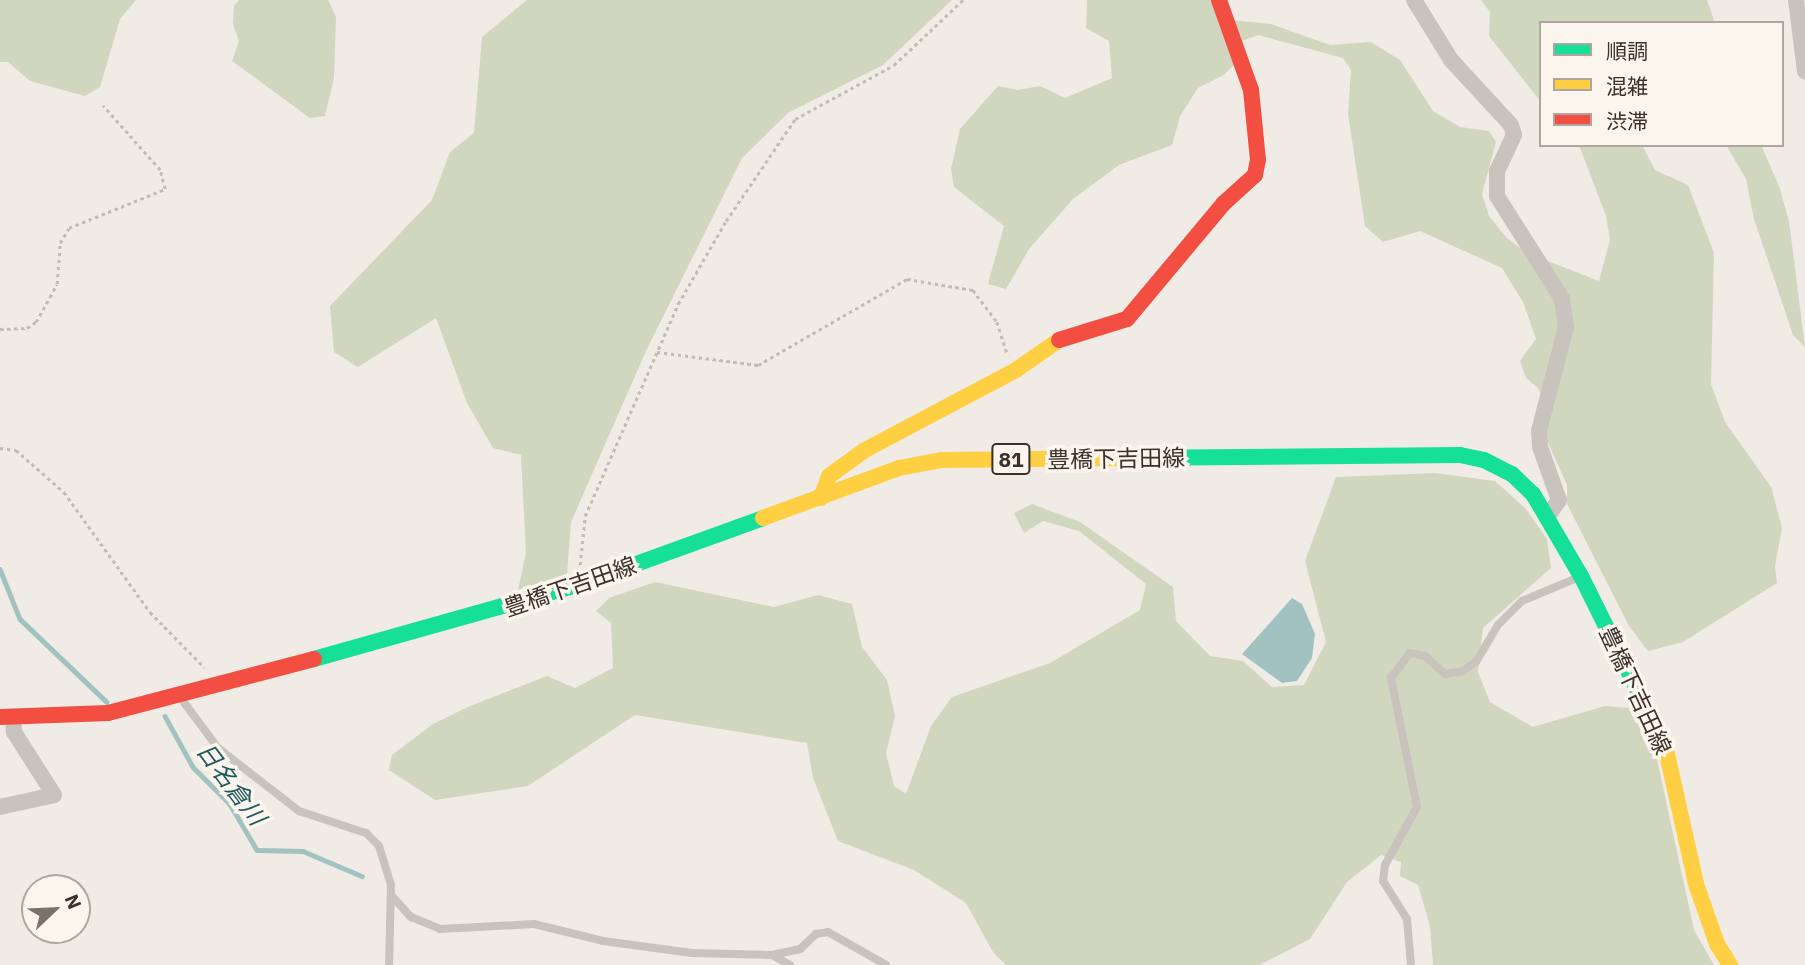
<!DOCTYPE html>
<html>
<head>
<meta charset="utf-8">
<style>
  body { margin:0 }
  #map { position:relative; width:1805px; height:965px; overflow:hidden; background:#f0ebe5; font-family:"IBM Plex Sans","Noto Sans JP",sans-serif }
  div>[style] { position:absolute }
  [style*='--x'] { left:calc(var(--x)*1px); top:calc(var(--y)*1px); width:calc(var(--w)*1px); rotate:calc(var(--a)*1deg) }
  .green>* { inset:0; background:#d1d6bf }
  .water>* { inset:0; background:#a1c2c1 }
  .stream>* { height:4.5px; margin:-2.25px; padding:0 2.25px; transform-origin:2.25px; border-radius:2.25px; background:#a1c2c1 }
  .path>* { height:2.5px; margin-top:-1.25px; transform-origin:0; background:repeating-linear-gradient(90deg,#c2bbb6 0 3.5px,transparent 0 7px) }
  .lane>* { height:8px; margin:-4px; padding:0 4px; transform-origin:4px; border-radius:4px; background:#c9c3be }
  .street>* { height:16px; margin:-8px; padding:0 8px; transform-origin:8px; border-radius:8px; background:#c9c3be }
  .fast>* { height:16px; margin:-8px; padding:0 8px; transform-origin:8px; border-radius:8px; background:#16e098 }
  .slow>* { height:16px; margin:-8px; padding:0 8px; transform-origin:8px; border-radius:8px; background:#ffcf43 }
  .jam>* { height:16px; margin:-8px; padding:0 8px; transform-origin:8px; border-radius:8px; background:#f24e42 }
  span { translate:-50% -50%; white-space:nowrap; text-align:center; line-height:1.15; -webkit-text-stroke:7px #fbf5ee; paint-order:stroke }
  .shield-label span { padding:2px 5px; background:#fbf5ee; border:2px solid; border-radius:5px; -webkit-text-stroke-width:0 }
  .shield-label { font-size:21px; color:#3b302b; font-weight:700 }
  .street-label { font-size:23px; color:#3b302b }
  .water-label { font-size:24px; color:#1f5a5e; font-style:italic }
  .legend { position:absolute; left:1539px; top:21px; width:245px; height:126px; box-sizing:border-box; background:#fbf5ee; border:2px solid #aea6a0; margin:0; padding:9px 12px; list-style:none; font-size:21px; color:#3b302b }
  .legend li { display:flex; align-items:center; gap:14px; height:35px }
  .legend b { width:35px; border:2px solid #aea6a0 }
  .north { position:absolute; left:21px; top:874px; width:70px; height:70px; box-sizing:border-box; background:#fbf5ee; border:2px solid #aea6a0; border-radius:50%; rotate:67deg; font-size:19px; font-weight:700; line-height:28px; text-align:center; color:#3b302b }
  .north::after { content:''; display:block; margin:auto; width:24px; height:32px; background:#7a716c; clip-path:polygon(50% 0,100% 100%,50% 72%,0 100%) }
</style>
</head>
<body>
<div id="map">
  <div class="green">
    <i style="clip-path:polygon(0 0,136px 0,120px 19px,100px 87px,85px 96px,30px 81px,8px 62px,0 62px)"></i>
    <i style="clip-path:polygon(239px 0,328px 0,336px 17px,334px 78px,325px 116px,310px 118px,232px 61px,239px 41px,233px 24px,234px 6px)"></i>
    <i style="clip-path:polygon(527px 0,952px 0,883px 65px,788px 113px,742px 158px,646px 351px,571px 522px,567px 574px,518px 590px,526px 553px,521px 455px,493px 448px,467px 403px,436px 318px,358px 367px,334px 352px,330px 306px,432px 200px,450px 152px,474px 133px,482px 37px)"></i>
    <i style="clip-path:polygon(1087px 0,1216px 0,1231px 20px,1271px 24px,1330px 45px,1371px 42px,1400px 60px,1433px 111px,1460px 127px,1489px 131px,1496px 142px,1482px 194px,1489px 216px,1506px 237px,1525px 252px,1599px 281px,1610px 240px,1606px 216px,1579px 145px,1642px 145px,1655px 170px,1688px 185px,1714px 253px,1711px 384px,1725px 422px,1771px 487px,1782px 528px,1775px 566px,1777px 583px,1683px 642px,1648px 651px,1629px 626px,1567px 504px,1567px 485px,1545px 436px,1549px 409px,1538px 388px,1526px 378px,1520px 361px,1536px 339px,1523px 302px,1502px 268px,1420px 231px,1383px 242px,1365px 226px,1348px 114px,1351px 70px,1343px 58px,1258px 35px,1239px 42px,1235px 63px,1224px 75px,1198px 88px,1180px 116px,1172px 145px,1119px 165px,1073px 199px,1029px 249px,1006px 289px,988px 284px,1004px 226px,954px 187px,951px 169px,960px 129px,998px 86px,1018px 90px,1040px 86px,1065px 98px,1112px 78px,1109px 41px,1086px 28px)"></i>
    <i style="clip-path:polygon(1481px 0,1707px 0,1715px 23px,1541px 23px,1541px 102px,1489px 36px,1490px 12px)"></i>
    <i style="clip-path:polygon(1726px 145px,1761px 145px,1779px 186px,1789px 221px,1805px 347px,1793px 335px,1754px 219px,1746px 179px)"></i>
    <i style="clip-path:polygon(1435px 473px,1495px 481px,1526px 509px,1547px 539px,1551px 568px,1483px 628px,1478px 672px,1490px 702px,1533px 727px,1605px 706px,1630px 708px,1656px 755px,1694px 930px,1714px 965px,1433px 965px,1430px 926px,1418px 885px,1400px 876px,1401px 862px,1381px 855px,1347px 882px,1310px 939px,1260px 965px,1006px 965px,993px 952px,966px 903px,914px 870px,838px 841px,813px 778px,807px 743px,635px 715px,528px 786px,435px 800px,389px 770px,392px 755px,433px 724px,470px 706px,547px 676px,575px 688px,613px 668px,611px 623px,596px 611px,609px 598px,655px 582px,774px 607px,818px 595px,852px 604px,862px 647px,887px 680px,895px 716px,886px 753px,894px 786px,906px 794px,931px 726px,952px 697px,1050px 663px,1140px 610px,1146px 584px,1079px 531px,1043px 521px,1024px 533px,1014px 513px,1032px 504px,1080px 522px,1173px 587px,1176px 621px,1210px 656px,1243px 661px,1272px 687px,1304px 685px,1326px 642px,1305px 561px,1336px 477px)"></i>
  </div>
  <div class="water">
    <i style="clip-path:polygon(1292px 598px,1302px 604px,1315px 634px,1312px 658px,1297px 681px,1282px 683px,1242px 654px)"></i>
  </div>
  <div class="stream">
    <i style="--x:0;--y:569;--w:54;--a:68.2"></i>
    <i style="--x:20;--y:619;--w:120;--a:43.7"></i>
    <i style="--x:165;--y:716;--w:58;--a:61.2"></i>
    <i style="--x:193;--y:767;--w:52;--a:45"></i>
    <i style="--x:230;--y:804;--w:53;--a:59.6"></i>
    <i style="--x:257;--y:850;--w:46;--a:1.2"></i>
    <i style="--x:303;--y:851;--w:64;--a:23"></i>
  </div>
  <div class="path">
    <i style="--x:0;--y:329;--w:27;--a:-2"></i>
    <i style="--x:27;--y:328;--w:11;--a:-34"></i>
    <i style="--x:36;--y:322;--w:43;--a:-61.1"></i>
    <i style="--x:57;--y:284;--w:41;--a:-85.8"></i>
    <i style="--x:60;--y:243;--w:17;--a:-59"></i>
    <i style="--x:69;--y:228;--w:104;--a:-22.1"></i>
    <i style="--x:165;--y:189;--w:20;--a:-105"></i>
    <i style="--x:160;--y:170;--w:86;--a:-131.7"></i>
    <i style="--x:657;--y:352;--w:102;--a:7.3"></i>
    <i style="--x:758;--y:365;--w:172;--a:-30"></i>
    <i style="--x:907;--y:279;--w:67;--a:9.5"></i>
    <i style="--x:973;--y:290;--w:40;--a:53"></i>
    <i style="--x:997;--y:322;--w:35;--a:72"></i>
    <i style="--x:0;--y:448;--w:16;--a:7"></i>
    <i style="--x:16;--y:450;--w:64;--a:41.2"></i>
    <i style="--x:64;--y:492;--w:148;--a:54.4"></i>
    <i style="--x:150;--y:612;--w:78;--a:45.5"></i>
    <i style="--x:580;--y:565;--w:49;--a:-84.2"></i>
    <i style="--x:585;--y:516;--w:232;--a:-66.3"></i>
    <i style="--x:678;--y:304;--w:96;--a:-60"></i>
    <i style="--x:726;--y:221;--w:123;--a:-55.9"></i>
    <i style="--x:795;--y:119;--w:113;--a:-28.6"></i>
    <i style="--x:894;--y:65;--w:95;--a:-43.3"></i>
  </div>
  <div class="lane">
    <i style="--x:180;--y:697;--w:64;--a:53.3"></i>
    <i style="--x:218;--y:748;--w:103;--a:37.9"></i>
    <i style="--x:299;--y:811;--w:71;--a:18.2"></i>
    <i style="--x:366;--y:833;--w:18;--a:45"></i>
    <i style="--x:379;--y:846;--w:41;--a:72.9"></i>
    <i style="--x:391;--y:885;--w:80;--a:91.4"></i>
    <i style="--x:391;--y:895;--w:30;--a:48"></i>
    <i style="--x:411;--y:917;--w:31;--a:22"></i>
    <i style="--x:440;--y:929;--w:94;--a:-3"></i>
    <i style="--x:534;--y:924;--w:71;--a:13.8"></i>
    <i style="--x:603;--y:941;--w:90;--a:7.7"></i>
    <i style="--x:692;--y:953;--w:80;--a:1.4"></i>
    <i style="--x:772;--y:955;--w:21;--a:29"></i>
    <i style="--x:772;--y:955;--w:29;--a:-12"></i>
    <i style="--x:800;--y:949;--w:22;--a:-43"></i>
    <i style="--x:816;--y:934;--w:12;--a:-9"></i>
    <i style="--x:828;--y:932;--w:67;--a:29.6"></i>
    <i style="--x:1411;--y:965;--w:46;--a:-95"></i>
    <i style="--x:1407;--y:919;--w:45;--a:-122.3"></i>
    <i style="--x:1383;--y:881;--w:16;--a:-83"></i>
    <i style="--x:1385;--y:865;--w:66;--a:-61.1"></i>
    <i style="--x:1417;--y:807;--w:132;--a:-101.4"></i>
    <i style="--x:1391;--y:678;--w:31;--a:-53"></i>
    <i style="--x:1410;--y:653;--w:15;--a:11"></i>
    <i style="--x:1425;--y:656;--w:27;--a:42"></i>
    <i style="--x:1445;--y:674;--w:18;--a:-9"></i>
    <i style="--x:1463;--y:671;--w:16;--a:-35"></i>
    <i style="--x:1476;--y:662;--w:43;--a:-59.3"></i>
    <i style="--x:1498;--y:625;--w:34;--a:-45"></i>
    <i style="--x:1522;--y:601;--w:60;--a:-22.7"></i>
  </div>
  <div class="street">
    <i style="--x:1414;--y:0;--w:70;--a:58.3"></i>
    <i style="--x:1451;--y:60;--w:88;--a:47.3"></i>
    <i style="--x:1511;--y:125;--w:10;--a:73"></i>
    <i style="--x:1514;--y:135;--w:40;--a:115"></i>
    <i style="--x:1497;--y:171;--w:25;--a:90"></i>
    <i style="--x:1497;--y:196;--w:122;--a:57.7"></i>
    <i style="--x:1562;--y:299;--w:28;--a:82"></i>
    <i style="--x:1566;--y:327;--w:107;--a:104.6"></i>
    <i style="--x:1539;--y:431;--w:16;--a:86"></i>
    <i style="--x:1540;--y:447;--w:56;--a:70.3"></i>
    <i style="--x:1559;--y:500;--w:19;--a:125"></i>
    <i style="--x:1796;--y:0;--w:72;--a:82.8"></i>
    <i style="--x:0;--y:807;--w:55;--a:-12.5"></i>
    <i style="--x:54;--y:795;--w:75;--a:-122.4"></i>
    <i style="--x:14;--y:732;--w:14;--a:-94"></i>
  </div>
  <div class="fast">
    <i style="--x:1122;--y:458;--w:338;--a:-0.5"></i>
    <i style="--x:1460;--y:455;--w:25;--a:12"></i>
    <i style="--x:1484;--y:460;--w:31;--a:27"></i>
    <i style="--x:1512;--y:474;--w:29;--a:44"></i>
    <i style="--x:1533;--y:494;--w:95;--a:59.7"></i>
    <i style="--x:1581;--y:576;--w:189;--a:63.6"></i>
    <i style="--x:314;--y:659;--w:274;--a:-15.7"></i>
    <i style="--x:578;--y:585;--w:197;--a:-19.9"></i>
  </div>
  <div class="slow">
    <i style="--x:821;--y:498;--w:23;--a:-70"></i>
    <i style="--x:829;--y:476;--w:44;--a:-35.8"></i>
    <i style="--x:865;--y:450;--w:171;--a:-27.9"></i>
    <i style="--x:1016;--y:370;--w:52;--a:-34.9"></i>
    <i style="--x:763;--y:518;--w:145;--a:-20.2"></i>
    <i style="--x:899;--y:468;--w:44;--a:-10.5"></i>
    <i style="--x:942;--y:460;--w:180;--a:-0.6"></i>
    <i style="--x:1665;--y:745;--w:142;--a:77.4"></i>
    <i style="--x:1696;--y:884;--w:64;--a:70.7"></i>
    <i style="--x:1717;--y:944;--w:25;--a:58"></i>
  </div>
  <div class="jam">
    <i style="--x:1059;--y:340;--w:71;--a:-17.2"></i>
    <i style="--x:1127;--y:319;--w:150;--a:-50.1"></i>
    <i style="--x:1223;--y:204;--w:43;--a:-42.2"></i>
    <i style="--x:1255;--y:175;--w:15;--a:-79"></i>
    <i style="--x:1258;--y:160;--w:70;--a:-95.7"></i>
    <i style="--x:1251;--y:90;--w:96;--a:-109.6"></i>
    <i style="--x:0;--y:717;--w:108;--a:-2.1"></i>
    <i style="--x:108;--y:713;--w:213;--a:-14.7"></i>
  </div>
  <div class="shield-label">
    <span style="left:1011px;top:459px">81</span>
  </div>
  <div class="street-label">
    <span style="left:1116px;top:458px;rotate:-1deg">豊橋下吉田線</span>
    <span style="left:570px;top:586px;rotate:-19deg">豊橋下吉田線</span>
    <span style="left:1636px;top:690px;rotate:65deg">豊橋下吉田線</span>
  </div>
  <div class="water-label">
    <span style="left:231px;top:784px;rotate:53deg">日名倉川</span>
  </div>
  <ul class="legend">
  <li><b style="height:9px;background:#16e098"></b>順調</li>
  <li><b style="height:9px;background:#ffcf43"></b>混雑</li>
  <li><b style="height:9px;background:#f24e42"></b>渋滞</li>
  </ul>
  <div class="north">N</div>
</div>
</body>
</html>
